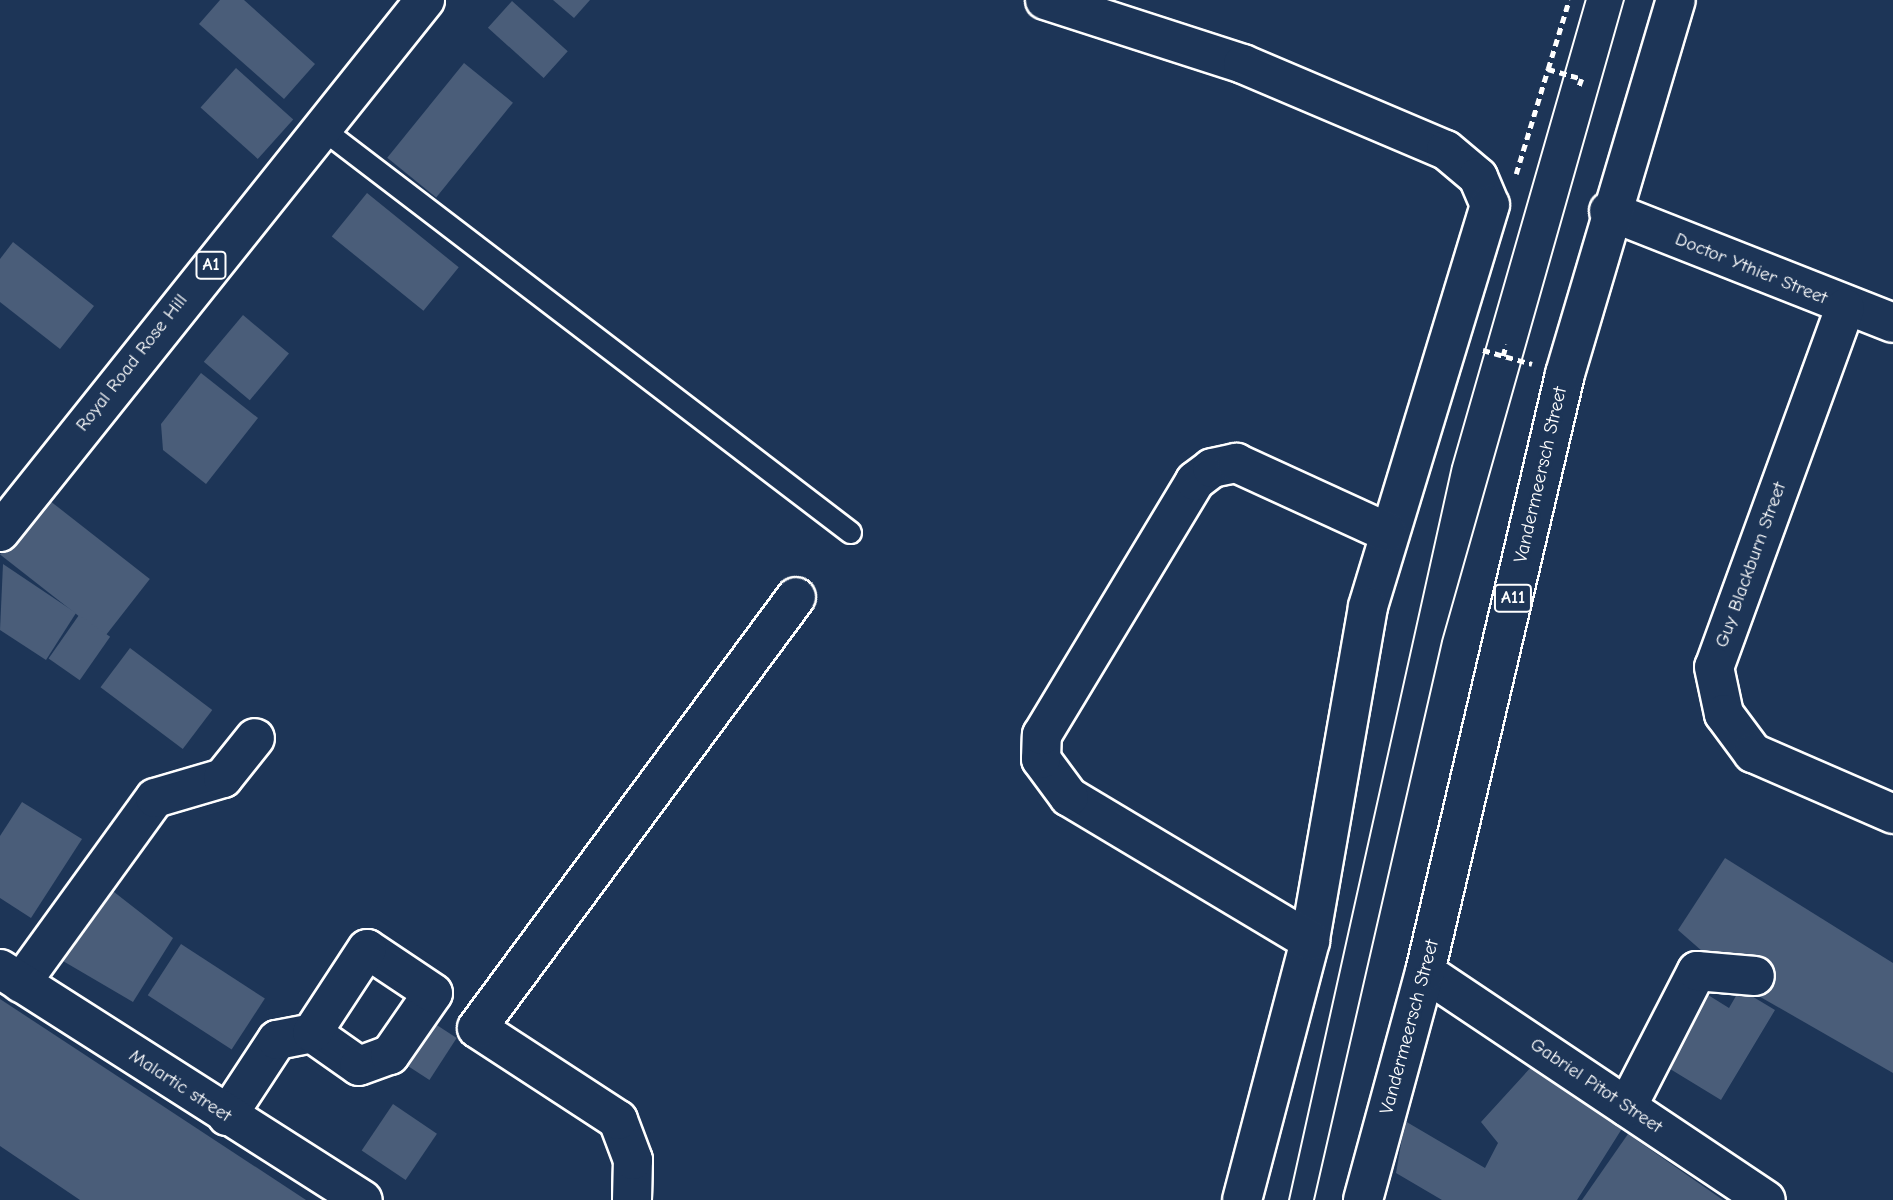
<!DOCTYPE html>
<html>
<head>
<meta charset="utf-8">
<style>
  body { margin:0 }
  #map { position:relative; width:1893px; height:1200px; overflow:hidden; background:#1d3557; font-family:"Comic Neue",sans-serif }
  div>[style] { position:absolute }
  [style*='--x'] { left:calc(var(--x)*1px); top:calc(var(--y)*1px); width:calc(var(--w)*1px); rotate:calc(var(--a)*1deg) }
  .building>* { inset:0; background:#4a5d79; transform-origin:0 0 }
  .path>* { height:4.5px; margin-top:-2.25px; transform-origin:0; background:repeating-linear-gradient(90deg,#fff 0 7px,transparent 0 12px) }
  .roads { filter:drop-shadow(2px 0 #fff) drop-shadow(-2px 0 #fff) drop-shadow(0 2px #fff) drop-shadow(0 -2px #fff) }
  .lane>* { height:21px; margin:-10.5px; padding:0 10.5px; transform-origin:10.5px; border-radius:10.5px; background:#1d3557 }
  .street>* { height:38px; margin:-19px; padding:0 19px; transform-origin:19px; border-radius:19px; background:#1d3557 }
  .secondary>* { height:38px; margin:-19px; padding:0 19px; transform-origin:19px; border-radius:19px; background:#1d3557 }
  .primary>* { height:38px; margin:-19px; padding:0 19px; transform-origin:19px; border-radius:19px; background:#1d3557 }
  .tram>* { height:2px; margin:-1px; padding:0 1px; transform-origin:1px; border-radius:1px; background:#fff }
  span { translate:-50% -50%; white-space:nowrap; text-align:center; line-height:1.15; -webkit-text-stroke:6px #1d3557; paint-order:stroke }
  .shield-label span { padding:2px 5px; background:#1d3557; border:2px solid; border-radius:5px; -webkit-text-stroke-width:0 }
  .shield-label { font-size:18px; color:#fff; font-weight:700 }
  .street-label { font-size:19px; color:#fff }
</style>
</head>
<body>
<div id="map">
  <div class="building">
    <i style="clip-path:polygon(220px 0,244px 0,315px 64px,284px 99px,199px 24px)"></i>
    <i style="clip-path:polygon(553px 0,590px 0,574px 18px)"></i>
    <i style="left:512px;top:1px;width:75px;height:36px;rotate:42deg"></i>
    <i style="left:464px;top:63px;width:63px;height:122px;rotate:39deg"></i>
    <i style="left:236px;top:68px;width:77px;height:53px;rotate:42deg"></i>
    <i style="left:367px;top:193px;width:118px;height:56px;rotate:39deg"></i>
    <i style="clip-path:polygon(13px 242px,94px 306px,60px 349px,0 302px,0 259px)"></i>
    <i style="left:243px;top:315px;width:60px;height:61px;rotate:40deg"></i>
    <i style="clip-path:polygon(201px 373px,258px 418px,206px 484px,163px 450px,161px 424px)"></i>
    <i style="left:45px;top:497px;width:133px;height:73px;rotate:38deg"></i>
    <i style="clip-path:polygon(3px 564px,76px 613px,46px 660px,0 630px)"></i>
    <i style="left:79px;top:615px;width:38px;height:53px;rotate:35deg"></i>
    <i style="left:130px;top:648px;width:103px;height:49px;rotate:37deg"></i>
    <i style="clip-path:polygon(22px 802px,82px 839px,31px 918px,0 898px,0 836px)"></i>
    <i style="clip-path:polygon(1725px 858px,1893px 963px,1893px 1073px,1743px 987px,1678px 930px)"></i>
    <i style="clip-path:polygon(100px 881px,173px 938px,133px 1002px,51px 954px)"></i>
    <i style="left:181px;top:944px;width:100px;height:61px;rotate:33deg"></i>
    <i style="clip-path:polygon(1740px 989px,1775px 1010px,1721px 1100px,1657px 1061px,1700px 990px,1729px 1008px)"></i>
    <i style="clip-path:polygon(0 999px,306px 1200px,80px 1200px,0 1146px)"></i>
    <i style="left:429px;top:1020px;width:33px;height:50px;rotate:33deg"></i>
    <i style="clip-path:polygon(1533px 1065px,1623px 1127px,1577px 1200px,1442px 1200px,1396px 1173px,1405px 1121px,1485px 1168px,1498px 1143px,1481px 1122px)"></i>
    <i style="left:393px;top:1104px;width:53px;height:56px;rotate:34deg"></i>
    <i style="clip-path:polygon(1628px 1134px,1723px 1200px,1582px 1200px)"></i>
  </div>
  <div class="path">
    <i style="--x:1548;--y:69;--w:72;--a:-73.1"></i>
    <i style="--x:1516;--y:174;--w:110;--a:-73.1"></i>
    <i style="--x:1548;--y:69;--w:35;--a:16"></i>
    <i style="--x:1582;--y:79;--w:9;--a:111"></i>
    <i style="--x:1483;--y:350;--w:51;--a:15.9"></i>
    <i style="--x:1503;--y:356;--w:12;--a:-76"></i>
  </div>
  <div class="roads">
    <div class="lane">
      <i style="--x:320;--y:127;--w:667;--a:37.39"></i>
    </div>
    <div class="street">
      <i style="--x:1045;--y:0;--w:208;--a:17.9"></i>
      <i style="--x:1243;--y:64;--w:220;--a:23"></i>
      <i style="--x:1446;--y:150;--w:42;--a:40.2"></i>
      <i style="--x:1478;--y:177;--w:30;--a:67"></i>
      <i style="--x:1490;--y:205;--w:420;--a:106.9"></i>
      <i style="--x:1368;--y:607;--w:339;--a:99.9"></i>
      <i style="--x:1310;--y:941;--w:268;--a:104.7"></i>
      <i style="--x:1609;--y:211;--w:305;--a:21.5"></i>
      <i style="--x:1845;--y:308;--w:382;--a:110"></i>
      <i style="--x:1714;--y:667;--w:48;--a:78"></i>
      <i style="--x:1724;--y:714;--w:49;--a:53.4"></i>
      <i style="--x:1753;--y:753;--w:153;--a:23.5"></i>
      <i style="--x:1310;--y:941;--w:281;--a:-149.1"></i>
      <i style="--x:1069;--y:797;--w:47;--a:-126.4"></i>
      <i style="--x:1041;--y:759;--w:24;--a:-88"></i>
      <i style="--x:1042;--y:735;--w:297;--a:-58.9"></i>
      <i style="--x:1195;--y:481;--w:21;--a:-37"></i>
      <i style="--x:1212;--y:468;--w:25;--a:-12"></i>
      <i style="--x:1236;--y:463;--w:166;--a:24.6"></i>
      <i style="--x:1425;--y:972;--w:410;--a:33.8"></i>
      <i style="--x:21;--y:983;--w:228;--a:-54.1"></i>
      <i style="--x:155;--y:798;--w:71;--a:-16.4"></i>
      <i style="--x:223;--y:778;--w:51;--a:-51.3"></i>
      <i style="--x:1627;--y:1107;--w:153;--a:-62.8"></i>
      <i style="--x:1697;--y:971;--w:58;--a:4.9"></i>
      <i style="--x:227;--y:1116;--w:91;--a:-56.7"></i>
      <i style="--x:277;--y:1040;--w:36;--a:-11"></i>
      <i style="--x:312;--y:1033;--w:57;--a:35.1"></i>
      <i style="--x:359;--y:1066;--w:33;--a:-20"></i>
      <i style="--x:390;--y:1055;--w:75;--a:-55.3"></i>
      <i style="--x:433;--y:993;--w:79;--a:-146.3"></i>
      <i style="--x:367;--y:949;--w:100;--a:123.2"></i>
      <i style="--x:632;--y:1200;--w:40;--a:-88.6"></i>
      <i style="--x:633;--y:1160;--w:43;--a:-110.6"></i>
      <i style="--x:618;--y:1120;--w:168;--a:-146.9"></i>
      <i style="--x:477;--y:1028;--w:536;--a:-53.49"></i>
    </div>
    <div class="secondary">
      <i style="--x:0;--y:969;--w:430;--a:32.5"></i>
    </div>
    <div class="primary">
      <i style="--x:0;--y:532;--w:681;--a:-51.38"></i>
      <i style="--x:1363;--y:1200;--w:236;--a:-74.8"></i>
      <i style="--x:1425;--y:972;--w:614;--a:-76.82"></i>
      <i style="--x:1565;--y:374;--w:390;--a:-73.5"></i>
    </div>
  </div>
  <div class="tram">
    <i style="--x:1289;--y:1200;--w:752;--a:-77.48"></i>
    <i style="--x:1452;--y:466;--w:485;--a:-74"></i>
    <i style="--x:1314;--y:1200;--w:573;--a:-77.1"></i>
    <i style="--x:1442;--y:641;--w:666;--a:-74.15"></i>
  </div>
  <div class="shield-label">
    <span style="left:211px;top:265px">A1</span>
    <span style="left:1513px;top:598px">A11</span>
  </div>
  <div class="street-label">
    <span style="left:1751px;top:269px;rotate:22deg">Doctor Ythier Street</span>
    <span style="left:132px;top:363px;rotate:-52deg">Royal Road Rose Hill</span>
    <span style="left:1541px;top:475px;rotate:-77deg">Vandermeersch Street</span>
    <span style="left:1751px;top:565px;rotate:-70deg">Guy Blackburn Street</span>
    <span style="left:1410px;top:1027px;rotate:-75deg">Vandermeersch Street</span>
    <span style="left:180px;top:1086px;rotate:33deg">Malartic street</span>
    <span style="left:1596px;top:1086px;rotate:34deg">Gabriel Pitot Street</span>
  </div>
</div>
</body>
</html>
